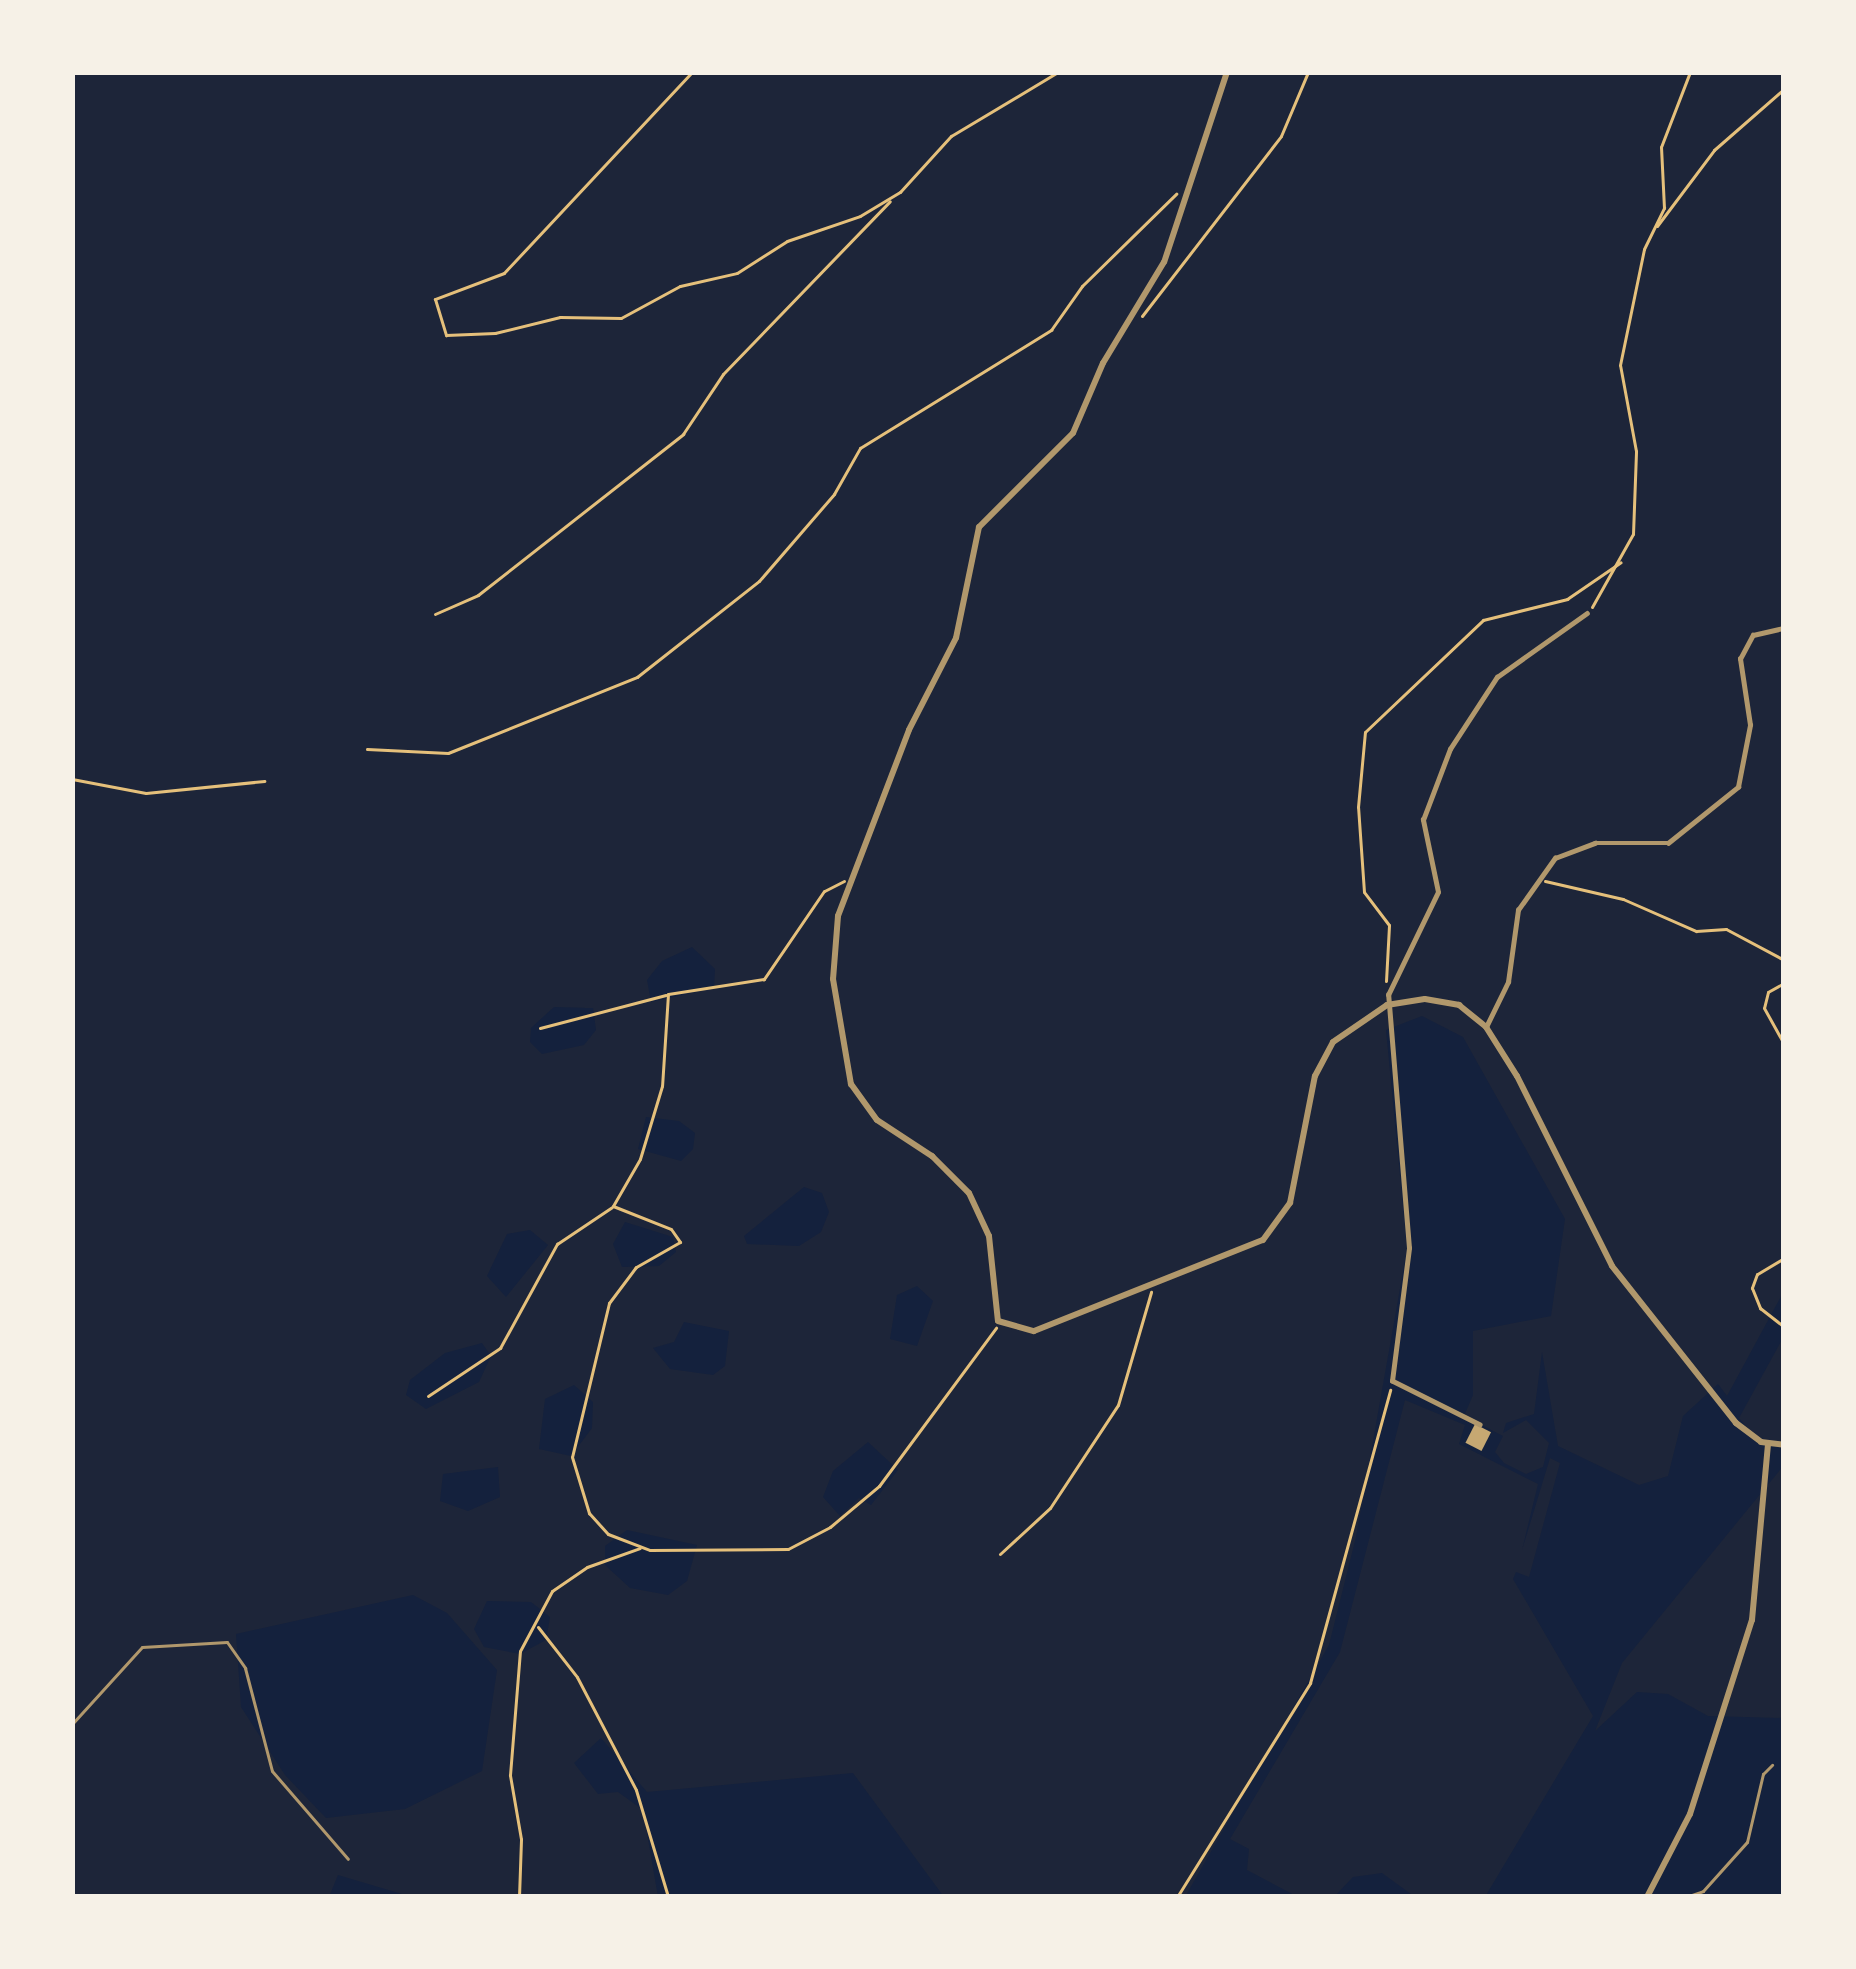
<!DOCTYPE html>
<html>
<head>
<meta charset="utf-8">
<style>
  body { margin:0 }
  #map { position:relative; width:1856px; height:1969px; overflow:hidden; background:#14213d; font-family:Manrope,sans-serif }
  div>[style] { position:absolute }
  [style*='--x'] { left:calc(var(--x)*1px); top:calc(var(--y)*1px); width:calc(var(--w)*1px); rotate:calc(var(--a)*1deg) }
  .green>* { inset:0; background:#1d2539 }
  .building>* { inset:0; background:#c6a872; transform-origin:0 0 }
  .path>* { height:3px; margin:-1.5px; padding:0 1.5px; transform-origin:1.5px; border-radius:1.5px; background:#e5c07b }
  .service>* { height:3px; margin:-1.5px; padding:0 1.5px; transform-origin:1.5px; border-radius:1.5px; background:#b1986c }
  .minor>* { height:4.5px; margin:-2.25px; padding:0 2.25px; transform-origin:2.25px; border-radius:2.25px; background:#b1986c }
  .tertiary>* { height:6px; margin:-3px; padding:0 3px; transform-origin:3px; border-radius:3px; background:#b1986c }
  span { translate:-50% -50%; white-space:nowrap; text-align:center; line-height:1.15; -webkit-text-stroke:10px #f6f1e7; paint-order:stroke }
  .frame { position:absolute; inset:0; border:75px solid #f6f1e7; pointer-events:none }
</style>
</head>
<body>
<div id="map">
  <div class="green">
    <i style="clip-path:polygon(evenodd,72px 72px,1784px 72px,1784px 1291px,1727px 1396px,1718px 1384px,1683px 1416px,1668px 1476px,1639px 1485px,1558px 1446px,1542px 1352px,1534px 1414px,1506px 1423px,1503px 1433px,1526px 1420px,1549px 1443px,1543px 1467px,1526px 1474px,1504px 1463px,1495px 1452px,1503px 1436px,1464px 1416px,1473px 1395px,1473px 1331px,1551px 1316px,1565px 1219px,1463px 1037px,1422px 1016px,1386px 1030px,1407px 1249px,1356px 1537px,1329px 1645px,1185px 1897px,944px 1897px,853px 1773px,647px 1792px,601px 1738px,574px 1763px,598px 1794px,618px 1792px,643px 1810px,658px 1897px,412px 1897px,338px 1875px,329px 1897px,72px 1897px,72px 72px,692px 947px,715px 969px,714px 988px,651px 1002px,647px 980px,662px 961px,692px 947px,72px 72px,554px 1007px,593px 1008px,596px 1030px,584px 1045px,542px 1054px,530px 1042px,531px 1028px,554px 1007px,72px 72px,646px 1117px,679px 1121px,695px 1133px,693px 1149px,681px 1161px,638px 1149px,646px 1117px,72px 72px,804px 1187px,822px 1193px,829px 1212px,821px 1232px,799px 1246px,747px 1244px,744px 1236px,804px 1187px,72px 72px,625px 1222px,673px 1237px,676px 1252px,659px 1266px,622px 1267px,613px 1244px,625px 1222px,72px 72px,530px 1230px,548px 1245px,506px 1297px,487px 1276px,507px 1234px,530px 1230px,72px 72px,917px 1286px,933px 1301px,917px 1346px,890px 1339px,897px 1295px,917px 1286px,72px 72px,684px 1322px,729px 1331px,725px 1366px,713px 1375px,670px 1369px,653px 1348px,674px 1342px,684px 1322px,72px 72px,482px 1343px,491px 1356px,479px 1382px,426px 1409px,406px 1395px,410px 1380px,445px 1353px,482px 1343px,72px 72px,574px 1385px,593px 1402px,592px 1428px,571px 1456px,539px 1449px,545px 1399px,574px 1385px,72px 72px,868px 1442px,898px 1470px,871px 1505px,859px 1498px,840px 1516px,823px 1497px,833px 1471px,868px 1442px,72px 72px,498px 1467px,500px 1497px,468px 1511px,440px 1501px,443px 1474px,498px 1467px,72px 72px,627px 1530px,697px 1545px,687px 1581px,668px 1595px,630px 1588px,605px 1565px,605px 1546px,627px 1530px,72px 72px,413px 1595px,447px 1613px,497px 1670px,482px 1771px,405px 1809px,326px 1818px,285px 1775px,241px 1707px,236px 1634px,413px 1595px,72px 72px,487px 1601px,531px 1602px,550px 1617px,546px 1640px,520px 1654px,484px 1647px,474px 1629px,487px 1601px)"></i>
    <i style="clip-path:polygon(1784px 1336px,1784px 1448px,1753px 1435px,1739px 1418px)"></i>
    <i style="clip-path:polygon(1405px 1400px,1465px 1425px,1459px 1444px,1538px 1484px,1522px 1550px,1550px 1458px,1560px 1463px,1529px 1577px,1516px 1572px,1513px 1579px,1593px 1716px,1485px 1897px,1415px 1897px,1382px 1873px,1353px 1877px,1334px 1897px,1298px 1897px,1247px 1870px,1249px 1849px,1230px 1839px,1340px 1652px)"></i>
    <i style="clip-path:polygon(1784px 1465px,1784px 1718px,1708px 1716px,1668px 1694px,1637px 1692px,1595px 1731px,1622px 1663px)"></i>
  </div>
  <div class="building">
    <i style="left:1475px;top:1424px;width:18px;height:21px;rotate:27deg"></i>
  </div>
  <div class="path">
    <i style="--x:602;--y:72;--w:45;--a:0"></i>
    <i style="--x:692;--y:72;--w:275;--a:133.1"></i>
    <i style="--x:504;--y:273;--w:74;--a:159.4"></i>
    <i style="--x:435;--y:299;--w:38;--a:73"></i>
    <i style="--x:446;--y:335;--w:49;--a:-2.3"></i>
    <i style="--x:495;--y:333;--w:67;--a:-13.8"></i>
    <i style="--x:560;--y:317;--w:61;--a:0.9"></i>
    <i style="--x:621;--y:318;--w:67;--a:-28.5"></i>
    <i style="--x:680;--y:286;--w:58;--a:-12.8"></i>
    <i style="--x:737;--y:273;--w:59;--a:-32.6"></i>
    <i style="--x:787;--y:241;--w:77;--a:-18.9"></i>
    <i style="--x:860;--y:216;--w:47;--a:-31"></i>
    <i style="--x:900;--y:192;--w:76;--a:-47.7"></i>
    <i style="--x:951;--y:136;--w:125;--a:-30.9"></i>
    <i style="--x:1657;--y:226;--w:95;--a:-53.1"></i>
    <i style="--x:1714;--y:150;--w:93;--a:-41.1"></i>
    <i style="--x:1142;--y:316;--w:227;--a:-52.3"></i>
    <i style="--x:1281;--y:136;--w:69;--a:-67.1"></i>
    <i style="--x:1592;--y:607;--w:84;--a:-60.7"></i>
    <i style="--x:1633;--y:534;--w:83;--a:-87.9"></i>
    <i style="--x:1636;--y:451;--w:87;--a:-100.5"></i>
    <i style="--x:1620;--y:365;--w:118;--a:-78.3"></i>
    <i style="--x:1644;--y:249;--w:46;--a:-64"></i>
    <i style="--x:1664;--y:208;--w:61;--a:-92.8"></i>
    <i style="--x:1661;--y:147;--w:80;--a:-68.9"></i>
    <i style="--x:435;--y:614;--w:47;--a:-23.8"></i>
    <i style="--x:478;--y:595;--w:261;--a:-38.1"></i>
    <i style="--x:683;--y:434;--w:72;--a:-56.3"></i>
    <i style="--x:723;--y:374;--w:240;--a:-46"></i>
    <i style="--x:367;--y:749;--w:81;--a:2.8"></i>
    <i style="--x:448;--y:753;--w:204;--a:-21.9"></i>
    <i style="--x:637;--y:677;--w:155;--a:-38.2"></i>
    <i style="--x:759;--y:581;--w:115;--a:-49.2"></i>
    <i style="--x:834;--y:494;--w:53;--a:-60.5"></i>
    <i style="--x:860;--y:448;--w:225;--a:-31.7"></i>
    <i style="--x:1051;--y:330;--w:54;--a:-54.8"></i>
    <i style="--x:1082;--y:286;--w:132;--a:-44.4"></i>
    <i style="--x:72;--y:779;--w:75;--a:10.7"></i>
    <i style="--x:146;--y:793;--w:119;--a:-5.8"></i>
    <i style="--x:844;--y:881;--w:22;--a:153"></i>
    <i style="--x:824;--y:891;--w:107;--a:124.3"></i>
    <i style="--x:764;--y:979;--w:97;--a:171.1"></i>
    <i style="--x:668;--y:994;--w:92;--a:93.7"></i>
    <i style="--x:662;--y:1086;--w:76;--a:106.8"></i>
    <i style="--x:640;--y:1159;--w:54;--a:119.9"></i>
    <i style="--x:613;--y:1206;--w:62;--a:21.6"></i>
    <i style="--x:671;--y:1229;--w:16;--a:55"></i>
    <i style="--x:680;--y:1242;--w:51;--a:150.4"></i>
    <i style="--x:636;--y:1267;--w:45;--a:126.9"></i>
    <i style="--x:609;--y:1303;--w:158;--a:103.5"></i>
    <i style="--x:572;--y:1457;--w:59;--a:73.1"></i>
    <i style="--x:589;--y:1513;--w:28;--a:48"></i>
    <i style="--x:608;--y:1534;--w:45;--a:20.9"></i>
    <i style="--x:650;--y:1550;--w:138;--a:-0.4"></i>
    <i style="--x:788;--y:1549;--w:47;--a:-27.6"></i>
    <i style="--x:830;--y:1527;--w:64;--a:-39.9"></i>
    <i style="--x:879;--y:1486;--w:197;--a:-53.5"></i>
    <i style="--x:1545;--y:881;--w:80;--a:13"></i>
    <i style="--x:1623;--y:899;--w:80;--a:23.7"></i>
    <i style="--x:1696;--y:931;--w:30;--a:-4"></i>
    <i style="--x:1726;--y:929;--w:66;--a:28.1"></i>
    <i style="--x:1386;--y:981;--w:56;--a:-86.9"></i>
    <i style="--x:1389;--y:925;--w:41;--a:-127.1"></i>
    <i style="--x:1364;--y:892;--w:85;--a:-94"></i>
    <i style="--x:1358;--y:807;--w:75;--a:-84.7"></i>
    <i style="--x:1365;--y:732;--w:163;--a:-43.5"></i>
    <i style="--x:1483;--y:620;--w:87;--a:-14"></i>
    <i style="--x:1567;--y:599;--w:65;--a:-34.4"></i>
    <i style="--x:1784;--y:983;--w:18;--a:151"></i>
    <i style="--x:1768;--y:992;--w:16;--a:104"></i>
    <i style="--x:1764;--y:1008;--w:41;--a:60.9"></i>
    <i style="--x:540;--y:1028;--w:130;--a:-14.7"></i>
    <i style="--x:1784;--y:1258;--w:31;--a:149"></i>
    <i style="--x:1757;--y:1274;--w:15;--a:110"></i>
    <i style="--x:1752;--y:1288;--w:22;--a:68"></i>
    <i style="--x:1760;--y:1308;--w:31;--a:38"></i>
    <i style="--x:428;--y:1396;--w:87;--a:-33.7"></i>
    <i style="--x:500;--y:1348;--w:119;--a:-61.3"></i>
    <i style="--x:557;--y:1244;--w:66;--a:-33.9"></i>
    <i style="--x:1000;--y:1554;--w:68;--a:-42.6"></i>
    <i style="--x:1050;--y:1508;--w:123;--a:-56.6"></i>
    <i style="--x:1118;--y:1405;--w:118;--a:-73.7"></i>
    <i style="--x:538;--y:1627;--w:63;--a:52"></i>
    <i style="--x:577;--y:1677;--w:127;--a:62.4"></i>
    <i style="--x:636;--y:1790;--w:112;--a:73.3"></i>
    <i style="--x:519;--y:1897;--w:58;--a:-88"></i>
    <i style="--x:521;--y:1839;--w:65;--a:-99.8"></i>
    <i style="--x:510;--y:1775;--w:124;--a:-85.4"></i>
    <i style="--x:520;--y:1651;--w:68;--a:-61.9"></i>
    <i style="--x:552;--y:1591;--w:42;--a:-34.4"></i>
    <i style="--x:587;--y:1567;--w:56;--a:-19.7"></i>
    <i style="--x:1177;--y:1897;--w:252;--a:-58.1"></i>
    <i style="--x:1310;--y:1683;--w:304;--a:-74.7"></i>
  </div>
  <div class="service">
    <i style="--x:72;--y:1724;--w:104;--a:-47.7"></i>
    <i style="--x:142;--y:1647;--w:85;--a:-3.4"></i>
    <i style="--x:227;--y:1642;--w:32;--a:55"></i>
    <i style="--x:245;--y:1668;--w:106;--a:75.3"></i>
    <i style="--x:272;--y:1771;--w:116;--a:49.2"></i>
    <i style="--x:1686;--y:1897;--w:18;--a:-19"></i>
    <i style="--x:1703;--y:1891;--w:66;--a:-48.1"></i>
    <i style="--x:1747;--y:1842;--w:70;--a:-76.8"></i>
    <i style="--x:1763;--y:1774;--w:13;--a:-45"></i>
  </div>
  <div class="minor">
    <i style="--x:1486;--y:1027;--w:50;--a:-63.9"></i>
    <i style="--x:1508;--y:982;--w:73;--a:-82.1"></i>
    <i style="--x:1518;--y:910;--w:64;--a:-54.6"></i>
    <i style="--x:1555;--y:858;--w:43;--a:-20.6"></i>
    <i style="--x:1595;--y:843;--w:73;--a:0"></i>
    <i style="--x:1668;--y:843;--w:90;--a:-38.7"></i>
    <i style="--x:1738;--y:787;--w:63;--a:-79"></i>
    <i style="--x:1750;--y:725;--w:67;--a:-98.6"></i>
    <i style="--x:1740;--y:659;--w:27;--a:-62"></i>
    <i style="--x:1753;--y:635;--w:32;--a:-13"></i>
    <i style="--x:1480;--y:1425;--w:98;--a:-153.4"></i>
    <i style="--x:1392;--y:1381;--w:134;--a:-82.7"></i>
    <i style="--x:1409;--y:1248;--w:254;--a:-94.7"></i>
    <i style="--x:1388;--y:995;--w:114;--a:-64.1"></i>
    <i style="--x:1438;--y:892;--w:74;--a:-101.8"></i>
    <i style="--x:1423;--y:820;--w:76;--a:-69.2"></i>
    <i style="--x:1450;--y:749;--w:86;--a:-56.9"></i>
    <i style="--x:1497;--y:677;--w:110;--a:-35.4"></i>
  </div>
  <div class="tertiary">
    <i style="--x:1227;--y:72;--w:200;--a:108.3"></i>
    <i style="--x:1164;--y:262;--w:118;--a:121.1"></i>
    <i style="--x:1103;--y:363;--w:76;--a:113.2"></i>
    <i style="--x:1073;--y:433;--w:133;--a:135"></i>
    <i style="--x:979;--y:527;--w:113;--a:101.7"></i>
    <i style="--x:956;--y:638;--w:103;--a:117.1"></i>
    <i style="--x:909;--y:730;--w:199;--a:110.9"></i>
    <i style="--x:838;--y:916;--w:63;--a:94.5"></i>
    <i style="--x:833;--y:979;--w:107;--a:80.3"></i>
    <i style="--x:851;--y:1084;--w:44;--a:54.2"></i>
    <i style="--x:877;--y:1120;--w:66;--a:33.2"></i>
    <i style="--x:932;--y:1156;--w:52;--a:45"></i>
    <i style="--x:969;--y:1193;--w:47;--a:65.1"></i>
    <i style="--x:989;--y:1236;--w:85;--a:84"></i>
    <i style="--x:998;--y:1321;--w:37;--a:16"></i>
    <i style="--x:1034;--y:1331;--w:246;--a:-21.7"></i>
    <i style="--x:1263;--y:1240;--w:46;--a:-53.9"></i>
    <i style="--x:1290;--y:1203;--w:129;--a:-78.9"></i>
    <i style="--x:1315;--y:1076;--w:38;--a:-62"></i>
    <i style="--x:1333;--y:1042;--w:65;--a:-34.4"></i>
    <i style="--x:1387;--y:1005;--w:38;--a:-9"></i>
    <i style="--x:1425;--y:999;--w:35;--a:10"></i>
    <i style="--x:1459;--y:1005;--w:35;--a:39"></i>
    <i style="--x:1486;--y:1027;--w:58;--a:57.7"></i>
    <i style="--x:1517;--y:1076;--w:212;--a:63.4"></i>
    <i style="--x:1612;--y:1266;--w:200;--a:51.7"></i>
    <i style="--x:1736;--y:1423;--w:31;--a:37"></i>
    <i style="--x:1761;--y:1442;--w:23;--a:7"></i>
    <i style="--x:1647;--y:1897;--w:93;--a:-62.6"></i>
    <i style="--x:1690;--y:1814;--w:204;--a:-72.3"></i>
    <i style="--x:1752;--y:1620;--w:177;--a:-84.8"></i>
  </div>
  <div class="frame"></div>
</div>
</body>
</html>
